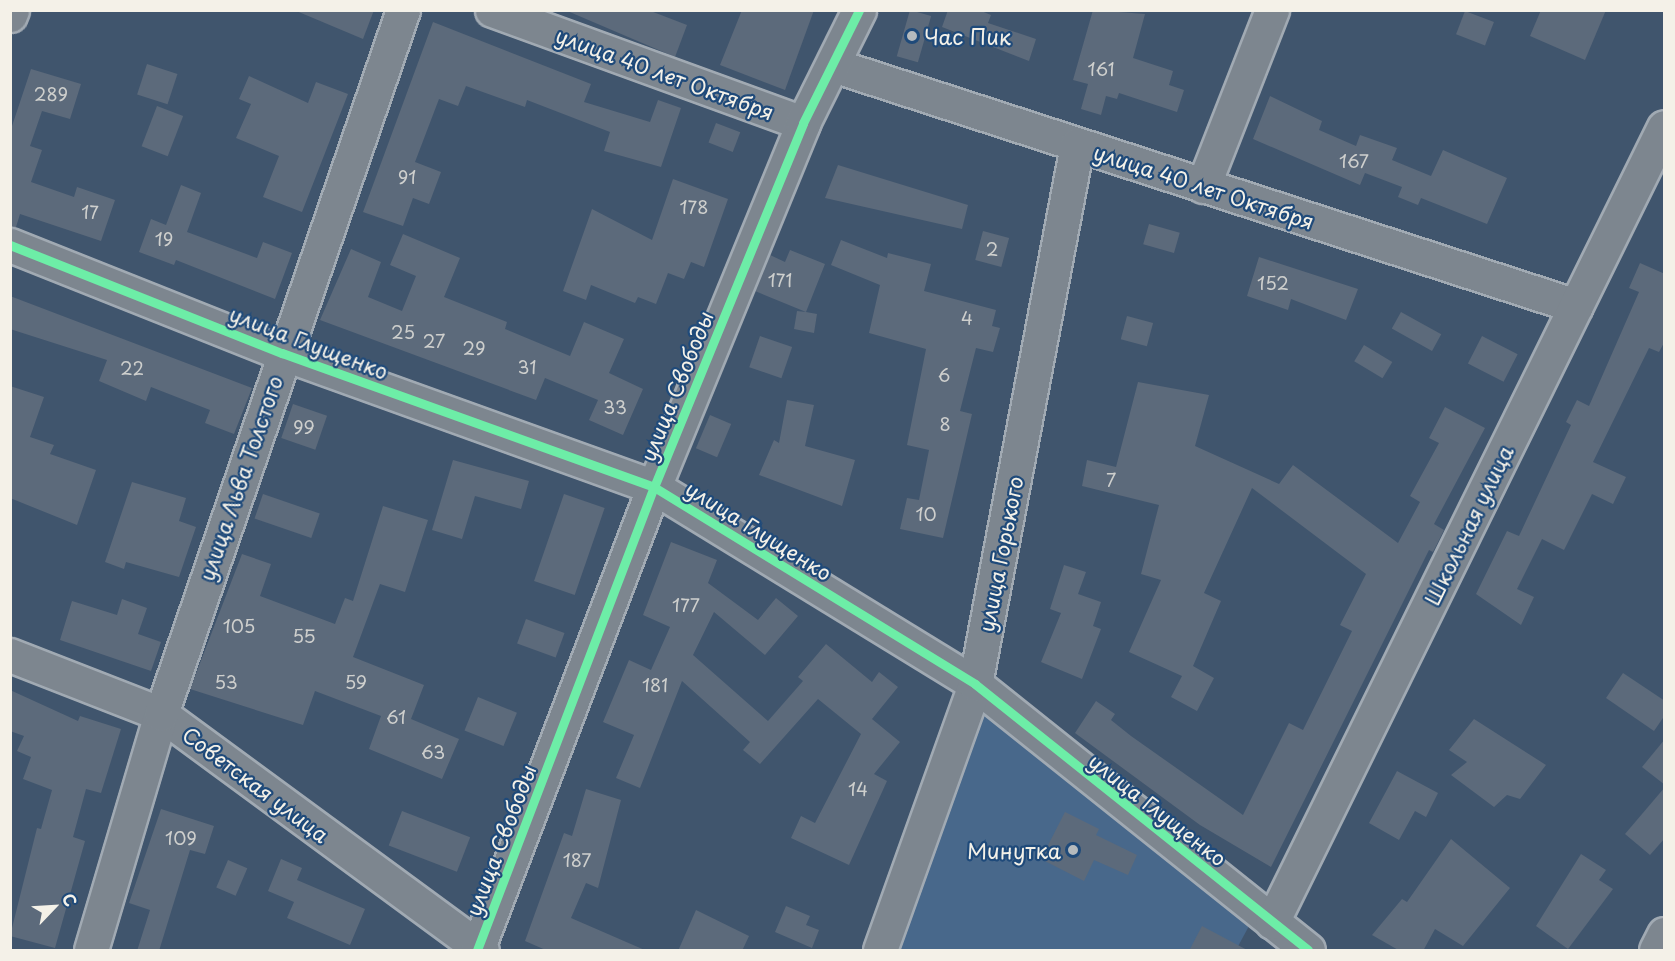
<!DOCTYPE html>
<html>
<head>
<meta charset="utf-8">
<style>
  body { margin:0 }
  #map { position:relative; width:1675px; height:961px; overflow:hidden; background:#40556d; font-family:"Playpen Sans",sans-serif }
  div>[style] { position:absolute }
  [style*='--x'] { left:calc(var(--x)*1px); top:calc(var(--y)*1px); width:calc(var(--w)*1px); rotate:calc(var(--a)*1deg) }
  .green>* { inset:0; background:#48688b }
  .building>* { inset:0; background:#5c6a7b; transform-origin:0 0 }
  .roads { filter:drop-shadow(2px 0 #a1aab3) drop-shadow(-2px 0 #a1aab3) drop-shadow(0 2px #a1aab3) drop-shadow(0 -2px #a1aab3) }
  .minor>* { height:33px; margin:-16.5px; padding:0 16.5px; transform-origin:16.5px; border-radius:16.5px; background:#7d868f }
  .cycleway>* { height:9px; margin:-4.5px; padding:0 4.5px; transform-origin:4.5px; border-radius:4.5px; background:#6deda7 }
  .dots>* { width:16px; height:16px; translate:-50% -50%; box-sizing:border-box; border:3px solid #1f4a7a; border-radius:50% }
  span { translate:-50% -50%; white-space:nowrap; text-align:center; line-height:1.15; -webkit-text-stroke:4.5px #1f4a7a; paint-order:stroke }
  .number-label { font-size:18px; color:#cecfcd }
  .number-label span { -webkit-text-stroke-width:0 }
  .poi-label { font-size:21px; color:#f4f1e8 }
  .left { translate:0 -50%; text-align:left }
  .right { translate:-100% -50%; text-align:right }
  .street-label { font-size:21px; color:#f4f1e8 }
  .frame { position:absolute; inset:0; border:12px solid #f4f1e8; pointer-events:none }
  .north { position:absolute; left:24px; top:877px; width:60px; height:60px; -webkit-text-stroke:4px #1f4a7a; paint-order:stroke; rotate:65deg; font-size:16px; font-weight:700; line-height:24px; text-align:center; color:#f4f1e8 }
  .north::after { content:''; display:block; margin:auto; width:21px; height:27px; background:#f4f1e8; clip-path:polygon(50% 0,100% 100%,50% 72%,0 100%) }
</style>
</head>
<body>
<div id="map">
  <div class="green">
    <i style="clip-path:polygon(979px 700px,1249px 926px,1236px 950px,891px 950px)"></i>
  </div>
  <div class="building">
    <i style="clip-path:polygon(294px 10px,374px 10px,363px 39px)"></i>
    <i style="clip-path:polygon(565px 10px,648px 10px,687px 25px,675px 57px)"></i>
    <i style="clip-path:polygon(742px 10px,814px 10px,785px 90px,720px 65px)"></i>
    <i style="left:910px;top:10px;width:22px;height:48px;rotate:16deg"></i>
    <i style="clip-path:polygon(948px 10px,979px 10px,991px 15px,988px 23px,1036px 39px,1029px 61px,942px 27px)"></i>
    <i style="clip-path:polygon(1093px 10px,1145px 14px,1133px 58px,1173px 71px,1169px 85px,1184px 90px,1177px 112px,1119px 93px,1117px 99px,1106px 96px,1101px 115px,1081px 109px,1088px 84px,1073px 80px)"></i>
    <i style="clip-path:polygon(1541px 10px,1606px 10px,1585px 60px,1530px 36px)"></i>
    <i style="left:1465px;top:11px;width:31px;height:25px;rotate:21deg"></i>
    <i style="clip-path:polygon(433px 22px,591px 84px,584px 102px,650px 122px,658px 100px,681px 108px,661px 167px,604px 151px,610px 132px,527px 100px,525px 107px,466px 86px,458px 106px,439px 99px,415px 162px,441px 172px,429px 204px,413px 198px,403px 226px,363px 212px)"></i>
    <i style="left:147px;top:64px;width:32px;height:32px;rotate:18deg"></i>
    <i style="clip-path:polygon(31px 69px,81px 84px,70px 119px,42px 111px,30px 146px,42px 150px,31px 182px,74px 197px,77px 187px,115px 200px,101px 241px,20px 214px,16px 227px,10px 227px,10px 132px)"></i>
    <i style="clip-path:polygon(249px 76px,308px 103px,316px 82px,348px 94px,302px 212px,263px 197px,279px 156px,236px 138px,251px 104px,239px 99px)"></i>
    <i style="clip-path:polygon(1270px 96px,1322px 121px,1319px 130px,1356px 146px,1360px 135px,1397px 148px,1392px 160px,1431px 176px,1443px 150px,1507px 178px,1487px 224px,1421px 198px,1418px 205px,1398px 197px,1402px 187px,1365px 173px,1360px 185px,1253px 139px)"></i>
    <i style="left:157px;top:106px;width:28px;height:43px;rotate:21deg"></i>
    <i style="left:716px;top:123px;width:26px;height:21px;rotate:21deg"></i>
    <i style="clip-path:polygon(838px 165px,968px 205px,962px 229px,825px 198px)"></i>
    <i style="clip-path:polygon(673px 179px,728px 199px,704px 267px,691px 262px,684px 279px,668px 273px,656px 304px,638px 297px,635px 303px,591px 285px,586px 300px,563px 291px,592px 209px,652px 240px)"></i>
    <i style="clip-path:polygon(181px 185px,201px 193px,187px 232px,257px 258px,263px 242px,292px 253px,275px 299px,176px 260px,174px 265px,139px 252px,151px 219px,166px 225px)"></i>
    <i style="left:1149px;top:224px;width:32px;height:21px;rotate:16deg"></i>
    <i style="left:983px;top:231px;width:27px;height:30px;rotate:15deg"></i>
    <i style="clip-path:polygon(403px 234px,460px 258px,444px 297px,507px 322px,505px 329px,570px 356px,584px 322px,624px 339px,609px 373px,643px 389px,623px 435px,589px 420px,598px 400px,545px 378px,536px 400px,320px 320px,351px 249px,381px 262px,368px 297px,402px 311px,416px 276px,390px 265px)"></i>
    <i style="clip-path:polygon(841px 240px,887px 258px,888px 253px,931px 264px,924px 291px,996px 310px,992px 326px,1000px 328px,993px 352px,976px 348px,960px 411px,972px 414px,943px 538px,900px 529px,907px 498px,919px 500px,929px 450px,907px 445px,926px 349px,869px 333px,880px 285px,831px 265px)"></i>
    <i style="clip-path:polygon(790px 250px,825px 264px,806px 312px,817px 314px,814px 333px,794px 329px,797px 311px,806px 312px,755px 291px,770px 255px,785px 262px)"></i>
    <i style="clip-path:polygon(1259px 257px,1358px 289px,1346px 320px,1291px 299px,1288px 310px,1247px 296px)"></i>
    <i style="clip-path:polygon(1640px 263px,1665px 274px,1665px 341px,1659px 352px,1649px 348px,1593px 462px,1626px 477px,1613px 504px,1592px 494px,1564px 550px,1542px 539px,1517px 589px,1534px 597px,1521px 625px,1476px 594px,1507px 531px,1519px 536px,1571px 425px,1566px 422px,1577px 400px,1589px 406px,1639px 292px,1629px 288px)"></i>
    <i style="clip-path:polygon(10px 296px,252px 388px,234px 434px,205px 423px,210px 410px,151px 387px,146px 401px,99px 381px,107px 360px,10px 329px)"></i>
    <i style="left:1401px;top:312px;width:46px;height:19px;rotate:29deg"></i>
    <i style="left:1127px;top:316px;width:27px;height:24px;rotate:15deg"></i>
    <i style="left:760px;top:336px;width:34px;height:33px;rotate:19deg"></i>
    <i style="left:1482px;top:336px;width:40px;height:31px;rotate:27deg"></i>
    <i style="left:1364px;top:345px;width:33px;height:19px;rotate:31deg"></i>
    <i style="clip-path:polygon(1138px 382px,1209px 395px,1195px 446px,1279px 484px,1293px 465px,1398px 543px,1420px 502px,1410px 496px,1439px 443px,1429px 438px,1445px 407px,1485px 428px,1434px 524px,1444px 530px,1433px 552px,1429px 550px,1271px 867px,1200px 825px,1075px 733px,1096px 701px,1115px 714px,1111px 720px,1131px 736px,1243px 815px,1289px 723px,1303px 730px,1352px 631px,1340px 625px,1366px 574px,1252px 488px,1204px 593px,1221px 601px,1193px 666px,1214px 678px,1197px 711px,1171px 697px,1182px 676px,1129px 652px,1161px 580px,1141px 574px,1159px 505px,1082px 486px,1087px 460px,1116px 467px)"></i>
    <i style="clip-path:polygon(10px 386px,44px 397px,30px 437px,54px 445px,50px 454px,96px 470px,77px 525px,10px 498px)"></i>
    <i style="clip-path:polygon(787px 400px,814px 405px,805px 446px,855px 460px,842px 506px,759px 475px,774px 440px,779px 443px)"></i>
    <i style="left:293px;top:404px;width:36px;height:36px;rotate:19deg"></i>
    <i style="left:710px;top:415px;width:23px;height:36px;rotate:23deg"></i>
    <i style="clip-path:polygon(453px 460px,529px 481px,521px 509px,475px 496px,462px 539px,432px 530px)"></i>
    <i style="clip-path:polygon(132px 482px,186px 498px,179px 521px,196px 527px,179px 577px,126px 562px,124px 569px,105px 562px)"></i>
    <i style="left:263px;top:494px;width:60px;height:26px;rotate:19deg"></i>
    <i style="left:564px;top:494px;width:43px;height:92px;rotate:19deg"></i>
    <i style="clip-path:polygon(383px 506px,428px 520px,405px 592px,380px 584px,353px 657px,424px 685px,411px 719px,459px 739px,442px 779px,369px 749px,381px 716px,315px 691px,303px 725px,190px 689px,242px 554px,271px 564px,260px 596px,335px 624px,345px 598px,353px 601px)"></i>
    <i style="clip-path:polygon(671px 542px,717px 560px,708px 583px,758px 620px,776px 598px,798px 616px,765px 655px,714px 612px,693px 655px,768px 721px,803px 681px,798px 677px,826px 644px,872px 682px,879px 672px,898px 687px,872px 719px,900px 742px,874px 774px,887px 781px,849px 865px,791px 838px,801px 816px,815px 823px,861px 734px,818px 699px,760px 764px,743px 750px,750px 742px,682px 681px,640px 788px,616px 778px,634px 735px,603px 722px,629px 660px,651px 670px,670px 627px,643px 615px)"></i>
    <i style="clip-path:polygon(1064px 565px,1086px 572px,1078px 594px,1101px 602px,1093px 626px,1101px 629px,1082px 679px,1041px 662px,1061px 613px,1050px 609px)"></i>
    <i style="clip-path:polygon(122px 599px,147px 608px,138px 634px,161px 642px,151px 671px,60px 640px,72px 601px,117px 615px)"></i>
    <i style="left:526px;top:619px;width:41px;height:26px;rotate:20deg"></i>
    <i style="clip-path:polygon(1623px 673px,1665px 701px,1665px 715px,1654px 731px,1606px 698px)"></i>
    <i style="clip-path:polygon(10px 690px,78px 721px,80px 716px,121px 729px,101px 793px,86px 789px,73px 837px,85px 841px,55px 948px,10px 936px,37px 828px,41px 829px,52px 790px,23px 779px,31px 757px,17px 751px,24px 736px,10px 731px)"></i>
    <i style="left:478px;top:697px;width:42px;height:36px;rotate:22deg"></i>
    <i style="clip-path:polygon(1474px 719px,1546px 765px,1520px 799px,1507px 795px,1494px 807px,1451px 775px,1467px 762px,1449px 750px)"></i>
    <i style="clip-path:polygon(1665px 739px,1665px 785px,1642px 767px)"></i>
    <i style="clip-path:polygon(1397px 771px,1438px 793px,1426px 817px,1415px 811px,1399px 840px,1369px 823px)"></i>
    <i style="clip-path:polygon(1665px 787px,1665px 838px,1650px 855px,1625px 834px)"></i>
    <i style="clip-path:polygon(586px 789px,621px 800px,598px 888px,586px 883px,571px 918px,647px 951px,548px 951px,525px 941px,564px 833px,572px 836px)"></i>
    <i style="clip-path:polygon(161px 809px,214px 826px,205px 854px,190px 850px,159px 951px,137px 951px,150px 910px,129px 903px)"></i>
    <i style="left:402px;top:811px;width:73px;height:37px;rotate:21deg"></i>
    <i style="clip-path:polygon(1065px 812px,1099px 829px,1096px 835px,1137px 855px,1128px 875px,1094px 860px,1084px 881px,1041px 859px)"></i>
    <i style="clip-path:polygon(1451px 839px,1510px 888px,1463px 946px,1435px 929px,1423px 951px,1400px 951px,1372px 935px,1402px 899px,1407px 902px)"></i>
    <i style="clip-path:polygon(1581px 854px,1606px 870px,1599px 880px,1613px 889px,1568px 949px,1536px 926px)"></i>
    <i style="clip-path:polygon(281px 859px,302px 868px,297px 880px,365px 909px,350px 945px,287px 918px,294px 902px,268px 891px)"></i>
    <i style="left:228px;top:860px;width:21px;height:30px;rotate:23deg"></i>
    <i style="clip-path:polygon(786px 906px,810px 916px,806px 925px,819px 930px,812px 948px,775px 932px)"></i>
    <i style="clip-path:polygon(696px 910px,749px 936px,742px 951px,678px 951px)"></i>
    <i style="clip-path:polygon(1202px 926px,1249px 951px,1189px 951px)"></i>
  </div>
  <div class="roads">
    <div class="minor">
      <i style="--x:492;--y:10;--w:331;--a:20"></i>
      <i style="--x:10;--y:15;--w:5;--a:-68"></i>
      <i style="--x:833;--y:65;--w:781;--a:17.97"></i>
      <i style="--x:1203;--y:186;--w:189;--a:-68.6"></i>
      <i style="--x:10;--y:245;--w:293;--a:21.7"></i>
      <i style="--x:282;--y:353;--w:395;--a:19.8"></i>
      <i style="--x:654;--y:487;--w:377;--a:31.5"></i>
      <i style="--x:975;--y:684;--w:426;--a:38.6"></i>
      <i style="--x:10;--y:655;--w:162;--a:21.3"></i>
      <i style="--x:161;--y:714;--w:398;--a:36.3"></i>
      <i style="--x:1272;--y:922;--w:886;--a:-63.75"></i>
      <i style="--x:91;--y:950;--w:246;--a:-73.5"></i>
      <i style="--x:161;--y:714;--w:744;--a:-71.03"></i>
      <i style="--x:477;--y:950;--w:496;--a:-69.1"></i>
      <i style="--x:654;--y:487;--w:393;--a:-67.7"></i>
      <i style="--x:803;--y:123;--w:126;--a:-63.6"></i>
      <i style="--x:880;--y:950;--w:282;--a:-70.3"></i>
      <i style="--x:975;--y:684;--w:549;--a:-79.28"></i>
      <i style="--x:1656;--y:950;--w:18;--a:-63"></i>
    </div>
  </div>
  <div class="cycleway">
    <i style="--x:10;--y:245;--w:293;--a:21.7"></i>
    <i style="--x:282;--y:353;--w:395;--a:19.8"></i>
    <i style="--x:654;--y:487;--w:377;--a:31.5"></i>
    <i style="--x:975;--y:684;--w:426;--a:38.6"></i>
    <i style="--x:477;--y:950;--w:496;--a:-69.1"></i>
    <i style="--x:654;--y:487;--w:393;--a:-67.7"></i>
    <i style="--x:803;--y:123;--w:126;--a:-63.6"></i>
  </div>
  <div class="dots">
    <i style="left:912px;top:36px;background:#b5babd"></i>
    <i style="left:1073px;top:850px;background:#b5babd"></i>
  </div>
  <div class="number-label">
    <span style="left:1101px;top:69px">161</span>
    <span style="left:51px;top:94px">289</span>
    <span style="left:1354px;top:161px">167</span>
    <span style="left:407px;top:177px">91</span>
    <span style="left:694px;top:207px">178</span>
    <span style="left:90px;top:212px">17</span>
    <span style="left:164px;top:239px">19</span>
    <span style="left:992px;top:249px">2</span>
    <span style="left:780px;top:280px">171</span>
    <span style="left:1273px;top:283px">152</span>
    <span style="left:967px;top:318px">4</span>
    <span style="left:403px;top:332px">25</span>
    <span style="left:434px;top:341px">27</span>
    <span style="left:474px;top:348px">29</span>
    <span style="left:527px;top:367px">31</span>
    <span style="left:132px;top:368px">22</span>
    <span style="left:944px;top:375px">6</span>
    <span style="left:615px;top:407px">33</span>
    <span style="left:945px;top:424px">8</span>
    <span style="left:304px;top:427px">99</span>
    <span style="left:1111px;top:480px">7</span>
    <span style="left:926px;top:514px">10</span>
    <span style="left:686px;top:605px">177</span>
    <span style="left:239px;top:626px">105</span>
    <span style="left:304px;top:636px">55</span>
    <span style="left:226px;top:682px">53</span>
    <span style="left:356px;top:682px">59</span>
    <span style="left:655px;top:685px">181</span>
    <span style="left:396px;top:717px">61</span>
    <span style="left:433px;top:752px">63</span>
    <span style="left:858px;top:789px">14</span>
    <span style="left:181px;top:838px">109</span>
    <span style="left:577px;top:860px">187</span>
  </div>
  <div class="poi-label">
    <span class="left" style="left:924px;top:36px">Час Пик</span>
    <span class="right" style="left:1061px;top:850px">Минутка</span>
  </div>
  <div class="street-label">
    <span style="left:665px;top:73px;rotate:20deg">улица 40 лет Октября</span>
    <span style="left:1204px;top:186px;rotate:18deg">улица 40 лет Октября</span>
    <span style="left:309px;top:342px;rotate:21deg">улица Глущенко</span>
    <span style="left:676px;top:386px;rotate:-68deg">улица Свободы</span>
    <span style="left:240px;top:478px;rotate:-71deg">улица Льва Толстого</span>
    <span style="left:1468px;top:525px;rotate:-64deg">Школьная улица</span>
    <span style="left:759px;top:530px;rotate:32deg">улица Глущенко</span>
    <span style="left:1000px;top:554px;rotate:-79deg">улица Горького</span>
    <span style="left:256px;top:784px;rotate:37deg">Советская улица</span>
    <span style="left:1158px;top:809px;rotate:38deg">улица Глущенко</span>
    <span style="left:500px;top:840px;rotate:-69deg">улица Свободы</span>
  </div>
  <div class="frame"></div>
  <div class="north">С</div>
</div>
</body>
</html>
